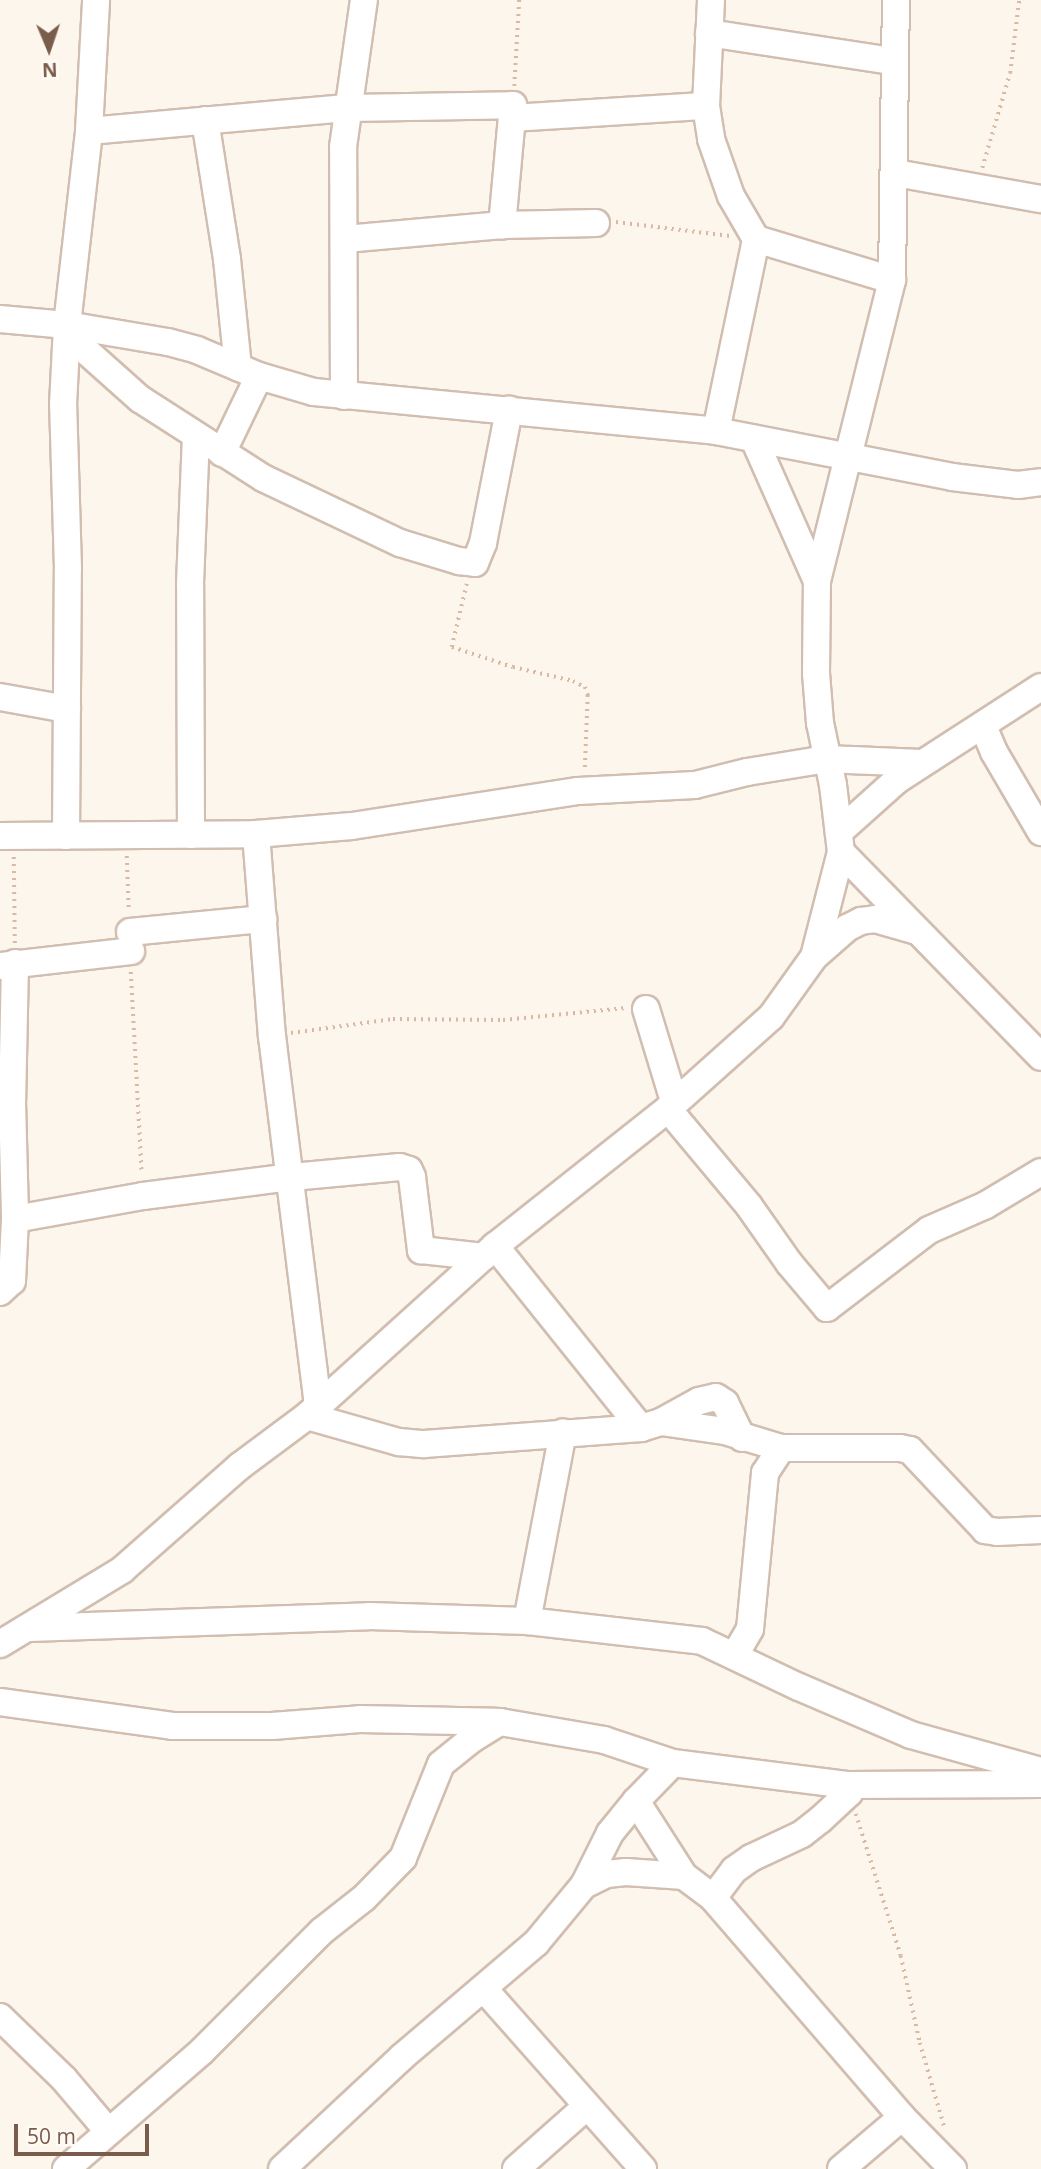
<!DOCTYPE html>
<html>
<head>
<meta charset="utf-8">
<style>
  body { margin:0 }
  #map { position:relative; width:1041px; height:2169px; overflow:hidden; background:#fdf6ec; font-family:"Open Sans",sans-serif }
  div>[style] { position:absolute }
  [style*='--x'] { left:calc(var(--x)*1px); top:calc(var(--y)*1px); width:calc(var(--w)*1px); rotate:calc(var(--a)*1deg) }
  .path>* { height:3.5px; margin-top:-1.75px; transform-origin:0; background:repeating-linear-gradient(90deg,#d9b8a5 0 2px,transparent 0 7px) }
  .roads { filter:drop-shadow(2px 0 #d1beb0) drop-shadow(-2px 0 #d1beb0) drop-shadow(0 2px #d1beb0) drop-shadow(0 -2px #d1beb0) }
  .minor>* { height:26px; margin:-13px; padding:0 13px; transform-origin:13px; border-radius:13px; background:#fff }
  span { translate:-50% -50%; white-space:nowrap; text-align:center; line-height:1.15; -webkit-text-stroke:6px #fffaf3; paint-order:stroke }
  .north { position:absolute; left:14px; top:14px; width:70px; height:70px; -webkit-text-stroke:5px #fffaf3; paint-order:stroke; rotate:178deg; font-size:19px; font-weight:700; line-height:28px; text-align:center; color:#7a5c4d }
  .north::after { content:''; display:block; margin:auto; width:24px; height:32px; background:#7a5c4d; clip-path:polygon(50% 0,100% 100%,50% 72%,0 100%) }
  .scale { position:absolute; left:14px; top:2124px; width:135px; height:32px; box-sizing:border-box; border:4px solid #7a5c4d; border-top:0; padding-left:9px; font-size:21px; line-height:24px; white-space:nowrap; color:#7a5c4d; -webkit-text-stroke:5px #fffaf3; paint-order:stroke }
</style>
</head>
<body>
<div id="map">
  <div class="path">
    <i style="--x:514;--y:86;--w:86;--a:-86.7"></i>
    <i style="--x:982;--y:168;--w:99;--a:-73.6"></i>
    <i style="--x:1010;--y:73;--w:74;--a:-83"></i>
    <i style="--x:616;--y:222;--w:115;--a:7"></i>
    <i style="--x:467;--y:584;--w:65;--a:103.4"></i>
    <i style="--x:452;--y:647;--w:64;--a:18.2"></i>
    <i style="--x:513;--y:667;--w:62;--a:13.1"></i>
    <i style="--x:573;--y:681;--w:13;--a:27"></i>
    <i style="--x:585;--y:687;--w:9;--a:69"></i>
    <i style="--x:588;--y:695;--w:74;--a:92.3"></i>
    <i style="--x:127;--y:856;--w:55;--a:87.9"></i>
    <i style="--x:14;--y:857;--w:87;--a:89.3"></i>
    <i style="--x:131;--y:972;--w:202;--a:86.9"></i>
    <i style="--x:291;--y:1033;--w:103;--a:-7.8"></i>
    <i style="--x:393;--y:1019;--w:110;--a:0.5"></i>
    <i style="--x:503;--y:1020;--w:123;--a:-5.6"></i>
    <i style="--x:856;--y:1814;--w:149;--a:72.4"></i>
    <i style="--x:901;--y:1956;--w:89;--a:77.7"></i>
    <i style="--x:920;--y:2043;--w:90;--a:73.8"></i>
  </div>
  <div class="roads">
    <div class="minor">
      <i style="--x:711;--y:0;--w:106;--a:92.7"></i>
      <i style="--x:706;--y:106;--w:33;--a:81"></i>
      <i style="--x:711;--y:139;--w:60;--a:70.7"></i>
      <i style="--x:731;--y:196;--w:50;--a:59.8"></i>
      <i style="--x:756;--y:239;--w:142;--a:16.8"></i>
      <i style="--x:709;--y:33;--w:186;--a:8.7"></i>
      <i style="--x:513;--y:118;--w:193;--a:-3.6"></i>
      <i style="--x:205;--y:120;--w:141;--a:81"></i>
      <i style="--x:227;--y:259;--w:109;--a:84.2"></i>
      <i style="--x:89;--y:131;--w:261;--a:-5.1"></i>
      <i style="--x:349;--y:108;--w:164;--a:-1"></i>
      <i style="--x:513;--y:105;--w:121;--a:95.2"></i>
      <i style="--x:896;--y:173;--w:147;--a:10.2"></i>
      <i style="--x:345;--y:239;--w:158;--a:-5.1"></i>
      <i style="--x:502;--y:225;--w:94;--a:-1.2"></i>
      <i style="--x:0;--y:319;--w:67;--a:5.1"></i>
      <i style="--x:67;--y:325;--w:102;--a:9.6"></i>
      <i style="--x:168;--y:342;--w:30;--a:15"></i>
      <i style="--x:197;--y:350;--w:67;--a:22.8"></i>
      <i style="--x:259;--y:376;--w:57;--a:16.2"></i>
      <i style="--x:314;--y:392;--w:404;--a:5.5"></i>
      <i style="--x:716;--y:431;--w:240;--a:11"></i>
      <i style="--x:952;--y:477;--w:66;--a:6.9"></i>
      <i style="--x:1018;--y:485;--w:23;--a:-7"></i>
      <i style="--x:67;--y:334;--w:98;--a:41.7"></i>
      <i style="--x:140;--y:399;--w:146;--a:32.7"></i>
      <i style="--x:263;--y:478;--w:152;--a:25.4"></i>
      <i style="--x:400;--y:543;--w:62;--a:17"></i>
      <i style="--x:459;--y:561;--w:16;--a:7"></i>
      <i style="--x:475;--y:563;--w:22;--a:-68"></i>
      <i style="--x:483;--y:543;--w:136;--a:-78.9"></i>
      <i style="--x:344;--y:396;--w:249;--a:-90.2"></i>
      <i style="--x:343;--y:147;--w:148;--a:-81.9"></i>
      <i style="--x:716;--y:431;--w:196;--a:-78.2"></i>
      <i style="--x:754;--y:439;--w:155;--a:66.1"></i>
      <i style="--x:222;--y:453;--w:85;--a:-64.3"></i>
      <i style="--x:0;--y:697;--w:68;--a:10.2"></i>
      <i style="--x:983;--y:726;--w:28;--a:67"></i>
      <i style="--x:994;--y:752;--w:93;--a:59.6"></i>
      <i style="--x:839;--y:832;--w:78;--a:-41.9"></i>
      <i style="--x:897;--y:780;--w:171;--a:-32.9"></i>
      <i style="--x:256;--y:834;--w:203;--a:85.5"></i>
      <i style="--x:272;--y:1036;--w:373;--a:82.9"></i>
      <i style="--x:191;--y:835;--w:251;--a:-90.2"></i>
      <i style="--x:190;--y:584;--w:147;--a:-87.7"></i>
      <i style="--x:0;--y:836;--w:256;--a:-0.4"></i>
      <i style="--x:256;--y:834;--w:96;--a:-4.8"></i>
      <i style="--x:352;--y:826;--w:229;--a:-8.8"></i>
      <i style="--x:578;--y:791;--w:117;--a:-2.9"></i>
      <i style="--x:695;--y:785;--w:54;--a:-14"></i>
      <i style="--x:747;--y:772;--w:80;--a:-9.3"></i>
      <i style="--x:826;--y:759;--w:96;--a:2.4"></i>
      <i style="--x:66;--y:836;--w:267;--a:-89.6"></i>
      <i style="--x:68;--y:569;--w:164;--a:-91.7"></i>
      <i style="--x:63;--y:405;--w:80;--a:-87.1"></i>
      <i style="--x:67;--y:325;--w:195;--a:-83.5"></i>
      <i style="--x:89;--y:131;--w:131;--a:-86.9"></i>
      <i style="--x:841;--y:852;--w:286;--a:45.7"></i>
      <i style="--x:130;--y:932;--w:134;--a:-5.6"></i>
      <i style="--x:814;--y:957;--w:44;--a:-41.3"></i>
      <i style="--x:847;--y:928;--w:16;--a:-27"></i>
      <i style="--x:861;--y:921;--w:14;--a:-8"></i>
      <i style="--x:875;--y:919;--w:40;--a:16"></i>
      <i style="--x:15;--y:963;--w:138;--a:91.2"></i>
      <i style="--x:12;--y:1101;--w:118;--a:88.5"></i>
      <i style="--x:15;--y:1219;--w:130;--a:-10.2"></i>
      <i style="--x:143;--y:1196;--w:150;--a:-7.3"></i>
      <i style="--x:292;--y:1177;--w:108;--a:-5.3"></i>
      <i style="--x:400;--y:1167;--w:9;--a:18"></i>
      <i style="--x:409;--y:1170;--w:8;--a:67"></i>
      <i style="--x:412;--y:1177;--w:74;--a:83"></i>
      <i style="--x:421;--y:1250;--w:63;--a:6.3"></i>
      <i style="--x:0;--y:966;--w:132;--a:-6.5"></i>
      <i style="--x:646;--y:1009;--w:96;--a:73.1"></i>
      <i style="--x:668;--y:1109;--w:126;--a:50.1"></i>
      <i style="--x:749;--y:1206;--w:70;--a:54.9"></i>
      <i style="--x:789;--y:1263;--w:59;--a:49.8"></i>
      <i style="--x:827;--y:1308;--w:128;--a:-37.4"></i>
      <i style="--x:929;--y:1230;--w:62;--a:-23.7"></i>
      <i style="--x:986;--y:1205;--w:64;--a:-31"></i>
      <i style="--x:495;--y:1246;--w:233;--a:51.3"></i>
      <i style="--x:0;--y:1292;--w:16;--a:-43"></i>
      <i style="--x:12;--y:1281;--w:62;--a:-87.2"></i>
      <i style="--x:307;--y:1416;--w:96;--a:15.8"></i>
      <i style="--x:399;--y:1442;--w:25;--a:5"></i>
      <i style="--x:424;--y:1444;--w:218;--a:-4.2"></i>
      <i style="--x:641;--y:1428;--w:21;--a:-17"></i>
      <i style="--x:661;--y:1422;--w:43;--a:-28.9"></i>
      <i style="--x:699;--y:1401;--w:17;--a:-13"></i>
      <i style="--x:716;--y:1397;--w:11;--a:34"></i>
      <i style="--x:725;--y:1403;--w:39;--a:64"></i>
      <i style="--x:661;--y:1422;--w:65;--a:8"></i>
      <i style="--x:725;--y:1431;--w:59;--a:16.9"></i>
      <i style="--x:781;--y:1448;--w:119;--a:0"></i>
      <i style="--x:900;--y:1448;--w:10;--a:11"></i>
      <i style="--x:910;--y:1450;--w:110;--a:46.8"></i>
      <i style="--x:985;--y:1530;--w:12;--a:9"></i>
      <i style="--x:997;--y:1532;--w:44;--a:-2.6"></i>
      <i style="--x:527;--y:1621;--w:192;--a:-79.2"></i>
      <i style="--x:30;--y:1628;--w:339;--a:-2"></i>
      <i style="--x:369;--y:1616;--w:158;--a:1.8"></i>
      <i style="--x:527;--y:1621;--w:176;--a:6.5"></i>
      <i style="--x:702;--y:1641;--w:107;--a:25.4"></i>
      <i style="--x:799;--y:1687;--w:122;--a:23.2"></i>
      <i style="--x:911;--y:1735;--w:135;--a:15.5"></i>
      <i style="--x:0;--y:1644;--w:143;--a:-31.2"></i>
      <i style="--x:122;--y:1570;--w:157;--a:-41.4"></i>
      <i style="--x:240;--y:1466;--w:84;--a:-36.7"></i>
      <i style="--x:307;--y:1416;--w:253;--a:-42.1"></i>
      <i style="--x:495;--y:1246;--w:221;--a:-38.4"></i>
      <i style="--x:668;--y:1109;--w:138;--a:-41.8"></i>
      <i style="--x:771;--y:1017;--w:74;--a:-54.4"></i>
      <i style="--x:814;--y:957;--w:108;--a:-75.6"></i>
      <i style="--x:841;--y:852;--w:67;--a:-96.8"></i>
      <i style="--x:833;--y:785;--w:63;--a:-101.8"></i>
      <i style="--x:820;--y:723;--w:50;--a:-94.6"></i>
      <i style="--x:816;--y:673;--w:92;--a:-89.4"></i>
      <i style="--x:817;--y:581;--w:310;--a:-76"></i>
      <i style="--x:892;--y:280;--w:280;--a:-89.2"></i>
      <i style="--x:735;--y:1655;--w:30;--a:-60"></i>
      <i style="--x:750;--y:1629;--w:157;--a:-84.5"></i>
      <i style="--x:765;--y:1473;--w:30;--a:-57"></i>
      <i style="--x:0;--y:1702;--w:174;--a:7.9"></i>
      <i style="--x:172;--y:1726;--w:100;--a:0"></i>
      <i style="--x:272;--y:1726;--w:88;--a:-4.5"></i>
      <i style="--x:360;--y:1719;--w:140;--a:1.2"></i>
      <i style="--x:500;--y:1722;--w:106;--a:9.8"></i>
      <i style="--x:604;--y:1740;--w:73;--a:18.4"></i>
      <i style="--x:673;--y:1763;--w:175;--a:7.2"></i>
      <i style="--x:847;--y:1785;--w:194;--a:-0.3"></i>
      <i style="--x:636;--y:1801;--w:89;--a:57.4"></i>
      <i style="--x:684;--y:1876;--w:36;--a:37"></i>
      <i style="--x:713;--y:1898;--w:289;--a:49.2"></i>
      <i style="--x:902;--y:2117;--w:73;--a:45.6"></i>
      <i style="--x:584;--y:1885;--w:25;--a:-26"></i>
      <i style="--x:607;--y:1874;--w:19;--a:-6"></i>
      <i style="--x:626;--y:1872;--w:58;--a:3.9"></i>
      <i style="--x:713;--y:1898;--w:35;--a:-53"></i>
      <i style="--x:734;--y:1870;--w:21;--a:-35"></i>
      <i style="--x:751;--y:1858;--w:56;--a:-25.2"></i>
      <i style="--x:802;--y:1834;--w:23;--a:-38"></i>
      <i style="--x:820;--y:1820;--w:40;--a:-43"></i>
      <i style="--x:849;--y:1793;--w:8;--a:-104"></i>
      <i style="--x:484;--y:1989;--w:240;--a:48.5"></i>
      <i style="--x:0;--y:2017;--w:89;--a:44.1"></i>
      <i style="--x:64;--y:2079;--w:68;--a:49.8"></i>
      <i style="--x:66;--y:2169;--w:180;--a:-40.9"></i>
      <i style="--x:202;--y:2051;--w:170;--a:-45"></i>
      <i style="--x:322;--y:1931;--w:53;--a:-38.2"></i>
      <i style="--x:364;--y:1898;--w:56;--a:-45.7"></i>
      <i style="--x:403;--y:1858;--w:101;--a:-68"></i>
      <i style="--x:441;--y:1764;--w:36;--a:-39"></i>
      <i style="--x:469;--y:1741;--w:36;--a:-32"></i>
      <i style="--x:282;--y:2169;--w:164;--a:-43"></i>
      <i style="--x:402;--y:2057;--w:176;--a:-40.4"></i>
      <i style="--x:536;--y:1943;--w:75;--a:-50.4"></i>
      <i style="--x:584;--y:1885;--w:58;--a:-63.4"></i>
      <i style="--x:610;--y:1833;--w:41;--a:-50.9"></i>
      <i style="--x:636;--y:1801;--w:53;--a:-45.8"></i>
      <i style="--x:516;--y:2169;--w:95;--a:-41.6"></i>
      <i style="--x:841;--y:2169;--w:80;--a:-40.4"></i>
    </div>
  </div>
  <div class="north">N</div>
  <div class="scale">50 m</div>
</div>
</body>
</html>
